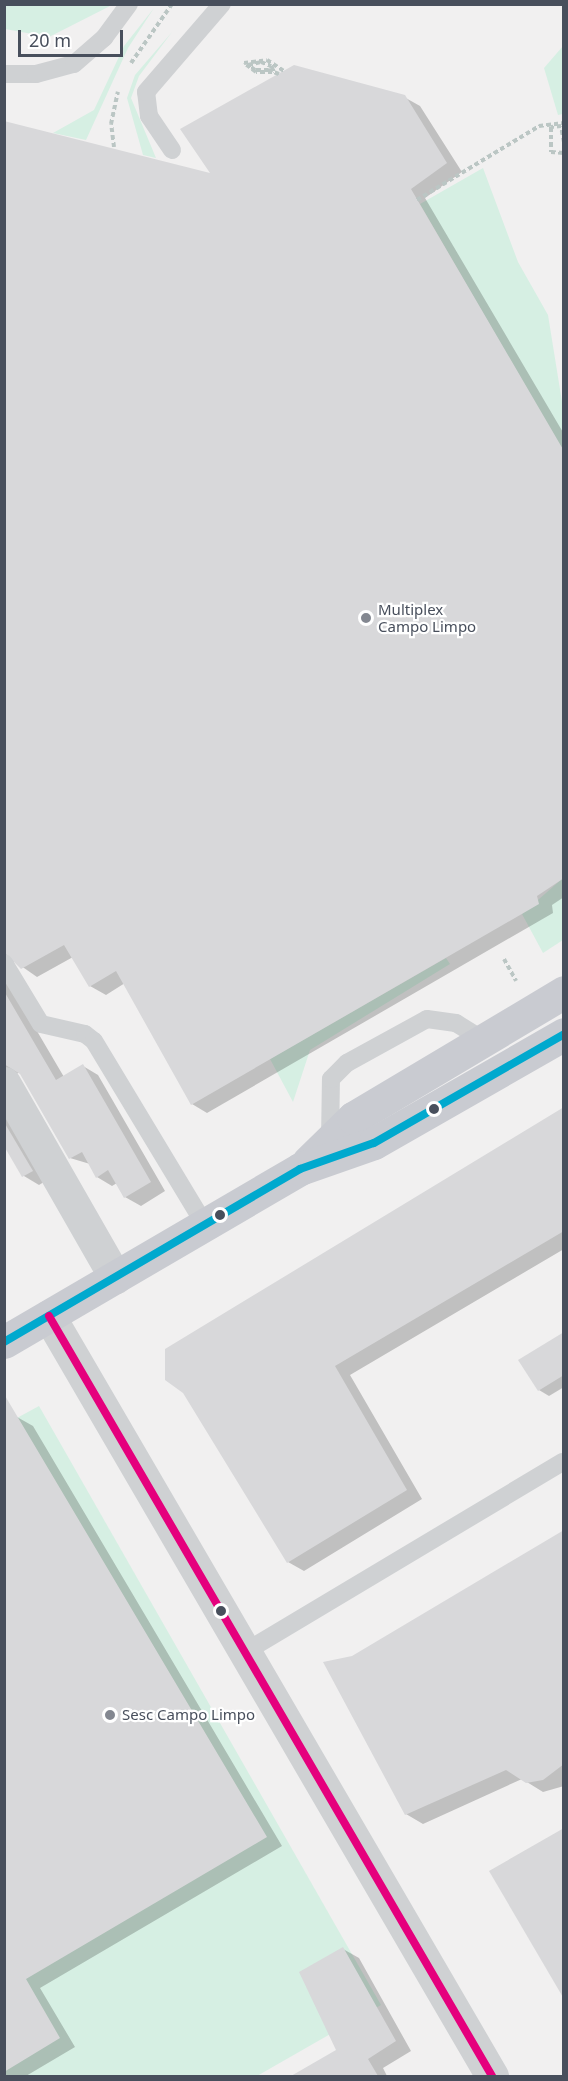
<!DOCTYPE html>
<html>
<head>
<meta charset="utf-8">
<style>
  body { margin:0 }
  #map { position:relative; width:568px; height:2081px; overflow:hidden; background:#f1f0f0; font-family:"Noto Sans",sans-serif }
  div>[style] { position:absolute }
  [style*='--x'] { left:calc(var(--x)*1px); top:calc(var(--y)*1px); width:calc(var(--w)*1px); rotate:calc(var(--a)*1deg) }
  .green>* { inset:0; background:#d6efe3 }
  .shadow>* { inset:0; background:#0003 }
  .building>* { inset:0; background:#d8d8da }
  .path>* { height:4px; margin-top:-2px; transform-origin:0; background:repeating-linear-gradient(90deg,#bbc6c4 0 4.5px,transparent 0 7.5px) }
  .lane>* { height:18px; margin:-9px; padding:0 9px; transform-origin:9px; border-radius:9px; background:#cfd1d3 }
  .street>* { height:33px; margin:-16.5px; padding:0 16.5px; transform-origin:16.5px; border-radius:16.5px; background:#cfd1d3 }
  .primary>* { height:33px; margin:-16.5px; padding:0 16.5px; transform-origin:16.5px; border-radius:16.5px; background:#c9cbd1 }
  .bus-1>* { height:8px; margin:-4px; padding:0 4px; transform-origin:4px; border-radius:4px; background:#00a9ce }
  .bus-2>* { height:8px; margin:-4px; padding:0 4px; transform-origin:4px; border-radius:4px; background:#e5007d }
  .dots>* { width:16px; height:16px; translate:-50% -50%; box-sizing:border-box; border:3px solid #fff; border-radius:50% }
  span { translate:-50% -50%; white-space:nowrap; text-align:center; line-height:1.15; -webkit-text-stroke:4.5px #fff; paint-order:stroke }
  .poi-label { font-size:15px; color:#484f5c }
  .left { translate:0 -50%; text-align:left }
  .frame { position:absolute; inset:0; border:6px solid #484f5c; pointer-events:none }
  .scale { position:absolute; left:18px; top:30px; width:105px; height:27px; box-sizing:border-box; border:3px solid #484f5c; border-top:0; padding-left:8px; font-size:18px; line-height:21px; white-space:nowrap; color:#484f5c; -webkit-text-stroke:4px #fff; paint-order:stroke }
</style>
</head>
<body>
<div id="map">
  <div class="green">
    <i style="clip-path:polygon(5px 4px,110px 4px,112px 5px,49px 37px,5px 29px)"></i>
    <i style="clip-path:polygon(154px 8px,128px 48px,86px 140px,53px 133px,94px 110px,124px 46px)"></i>
    <i style="clip-path:polygon(172px 32px,139px 76px,131px 98px,156px 158px,143px 155px,127px 98px,135px 75px)"></i>
    <i style="clip-path:polygon(563px 46px,563px 114px,558px 115px,544px 68px)"></i>
    <i style="clip-path:polygon(483px 168px,518px 262px,548px 315px,563px 408px,563px 451px,420px 204px)"></i>
    <i style="clip-path:polygon(563px 878px,563px 940px,543px 953px,522px 914px)"></i>
    <i style="clip-path:polygon(446px 958px,450px 964px,310px 1050px,293px 1102px,270px 1059px)"></i>
    <i style="clip-path:polygon(39px 1406px,381px 2005px,257px 2076px,5px 2076px,4px 1425px)"></i>
  </div>
  <div class="shadow">
    <i style="clip-path:polygon(404px 97px,420px 106px,462px 172px,425px 198px,564px 434px,564px 897px,552px 905px,553px 913px,207px 1113px,192px 1104px,125px 983px,106px 995px,90px 986px,73px 957px,37px 977px,14px 961px,8px 972px,14px 992px,64px 1077px,83px 1066px,98px 1075px,165px 1191px,141px 1206px,125px 1197px,117px 1183px,112px 1186px,97px 1177px,90px 1164px,70px 1158px,20px 1072px,4px 1081px,4px 123px,213px 175px)"></i>
    <i style="clip-path:polygon(4px 1101px,47px 1180px,39px 1185px,24px 1176px,4px 1143px)"></i>
    <i style="clip-path:polygon(564px 1110px,564px 1249px,350px 1375px,422px 1499px,304px 1571px,288px 1562px,184px 1392px)"></i>
    <i style="clip-path:polygon(564px 1336px,564px 1387px,549px 1396px,539px 1390px)"></i>
    <i style="clip-path:polygon(17px 1417px,33px 1426px,282px 1846px,40px 1988px,75px 2047px,26px 2076px,4px 2076px,4px 1424px)"></i>
    <i style="clip-path:polygon(564px 1536px,564px 1786px,543px 1792px,522px 1779px,423px 1824px,406px 1814px,353px 1658px)"></i>
    <i style="clip-path:polygon(343px 1949px,359px 1958px,411px 2051px,383px 2068px,387px 2076px,294px 2076px,338px 2050px)"></i>
  </div>
  <div class="building">
    <i style="clip-path:polygon(294px 65px,405px 95px,447px 163px,411px 189px,564px 451px,564px 878px,537px 896px,539px 904px,191px 1105px,116px 971px,89px 987px,64px 945px,21px 969px,4px 952px,4px 121px,210px 173px,180px 129px)"></i>
    <i style="clip-path:polygon(4px 991px,56px 1080px,83px 1064px,151px 1182px,124px 1198px,108px 1170px,96px 1178px,82px 1152px,69px 1159px,20px 1074px,4px 1064px)"></i>
    <i style="clip-path:polygon(564px 1107px,564px 1231px,335px 1366px,407px 1490px,287px 1563px,183px 1393px,165px 1380px,165px 1349px)"></i>
    <i style="clip-path:polygon(4px 1122px,33px 1171px,22px 1177px,4px 1146px)"></i>
    <i style="clip-path:polygon(564px 1332px,564px 1375px,538px 1391px,518px 1360px)"></i>
    <i style="clip-path:polygon(4px 1394px,267px 1837px,26px 1979px,60px 2038px,4px 2072px)"></i>
    <i style="clip-path:polygon(564px 1530px,564px 1764px,543px 1780px,526px 1783px,506px 1770px,405px 1815px,323px 1662px,352px 1656px)"></i>
    <i style="clip-path:polygon(564px 1828px,564px 1999px,489px 1871px)"></i>
    <i style="clip-path:polygon(343px 1947px,396px 2041px,368px 2059px,378px 2076px,291px 2076px,336px 2050px,299px 1972px)"></i>
  </div>
  <div class="path">
    <i style="--x:131;--y:63;--w:72;--a:-55.2"></i>
    <i style="--x:279;--y:74;--w:12;--a:-160"></i>
    <i style="--x:268;--y:70;--w:13;--a:180"></i>
    <i style="--x:255;--y:70;--w:9;--a:-144"></i>
    <i style="--x:248;--y:65;--w:13;--a:-13"></i>
    <i style="--x:261;--y:62;--w:11;--a:22"></i>
    <i style="--x:271;--y:66;--w:4;--a:56"></i>
    <i style="--x:273;--y:69;--w:2;--a:90"></i>
    <i style="--x:273;--y:71;--w:1;--a:135"></i>
    <i style="--x:272;--y:72;--w:16;--a:180"></i>
    <i style="--x:256;--y:72;--w:15;--a:-143"></i>
    <i style="--x:244;--y:63;--w:23;--a:-7"></i>
    <i style="--x:267;--y:60;--w:20;--a:33"></i>
    <i style="--x:564;--y:142;--w:16;--a:-101"></i>
    <i style="--x:561;--y:126;--w:10;--a:174"></i>
    <i style="--x:551;--y:127;--w:25;--a:90"></i>
    <i style="--x:551;--y:152;--w:13;--a:4"></i>
    <i style="--x:114;--y:147;--w:23;--a:-97"></i>
    <i style="--x:111;--y:124;--w:33;--a:-78"></i>
    <i style="--x:417;--y:200;--w:143;--a:-31.2"></i>
    <i style="--x:539;--y:126;--w:25;--a:-7"></i>
    <i style="--x:504;--y:959;--w:25;--a:61"></i>
  </div>
  <div class="lane">
    <i style="--x:4;--y:74;--w:32;--a:0"></i>
    <i style="--x:36;--y:74;--w:39;--a:-15"></i>
    <i style="--x:74;--y:64;--w:40;--a:-41"></i>
    <i style="--x:104;--y:38;--w:42;--a:-53.7"></i>
    <i style="--x:172;--y:150;--w:41;--a:-124.1"></i>
    <i style="--x:149;--y:116;--w:24;--a:-97"></i>
    <i style="--x:146;--y:92;--w:116;--a:-49.2"></i>
    <i style="--x:4;--y:963;--w:71;--a:58.8"></i>
    <i style="--x:41;--y:1024;--w:45;--a:12.8"></i>
    <i style="--x:85;--y:1034;--w:11;--a:38"></i>
    <i style="--x:94;--y:1041;--w:215;--a:58.9"></i>
    <i style="--x:330;--y:1140;--w:61;--a:-89.1"></i>
    <i style="--x:331;--y:1079;--w:23;--a:-45"></i>
    <i style="--x:347;--y:1063;--w:91;--a:-28.8"></i>
    <i style="--x:427;--y:1019;--w:29;--a:8"></i>
    <i style="--x:456;--y:1023;--w:31;--a:32"></i>
    <i style="--x:245;--y:1652;--w:370;--a:-30.9"></i>
  </div>
  <div class="street">
    <i style="--x:4;--y:1083;--w:224;--a:60.2"></i>
    <i style="--x:49;--y:1316;--w:880;--a:59.76"></i>
  </div>
  <div class="primary">
    <i style="--x:308;--y:1162;--w:63;--a:-44.4"></i>
    <i style="--x:353;--y:1118;--w:246;--a:-30.8"></i>
    <i style="--x:4;--y:1342;--w:343;--a:-30.3"></i>
    <i style="--x:300;--y:1169;--w:78;--a:-19.4"></i>
    <i style="--x:374;--y:1143;--w:219;--a:-29.8"></i>
  </div>
  <div class="bus-1">
    <i style="--x:4;--y:1342;--w:343;--a:-30.3"></i>
    <i style="--x:300;--y:1169;--w:78;--a:-19.4"></i>
    <i style="--x:374;--y:1143;--w:219;--a:-29.8"></i>
  </div>
  <div class="bus-2">
    <i style="--x:49;--y:1316;--w:880;--a:59.76"></i>
  </div>
  <div class="dots">
    <i style="left:366px;top:618px;background:#838790"></i>
    <i style="left:434px;top:1109px;background:#484f5c"></i>
    <i style="left:220px;top:1215px;background:#484f5c"></i>
    <i style="left:221px;top:1611px;background:#484f5c"></i>
    <i style="left:110px;top:1715px;background:#838790"></i>
  </div>
  <div class="poi-label">
    <span class="left" style="left:378px;top:618px">Multiplex<br>Campo Limpo</span>
    <span class="left" style="left:122px;top:1715px">Sesc Campo Limpo</span>
  </div>
  <div class="frame"></div>
  <div class="scale">20 m</div>
</div>
</body>
</html>
